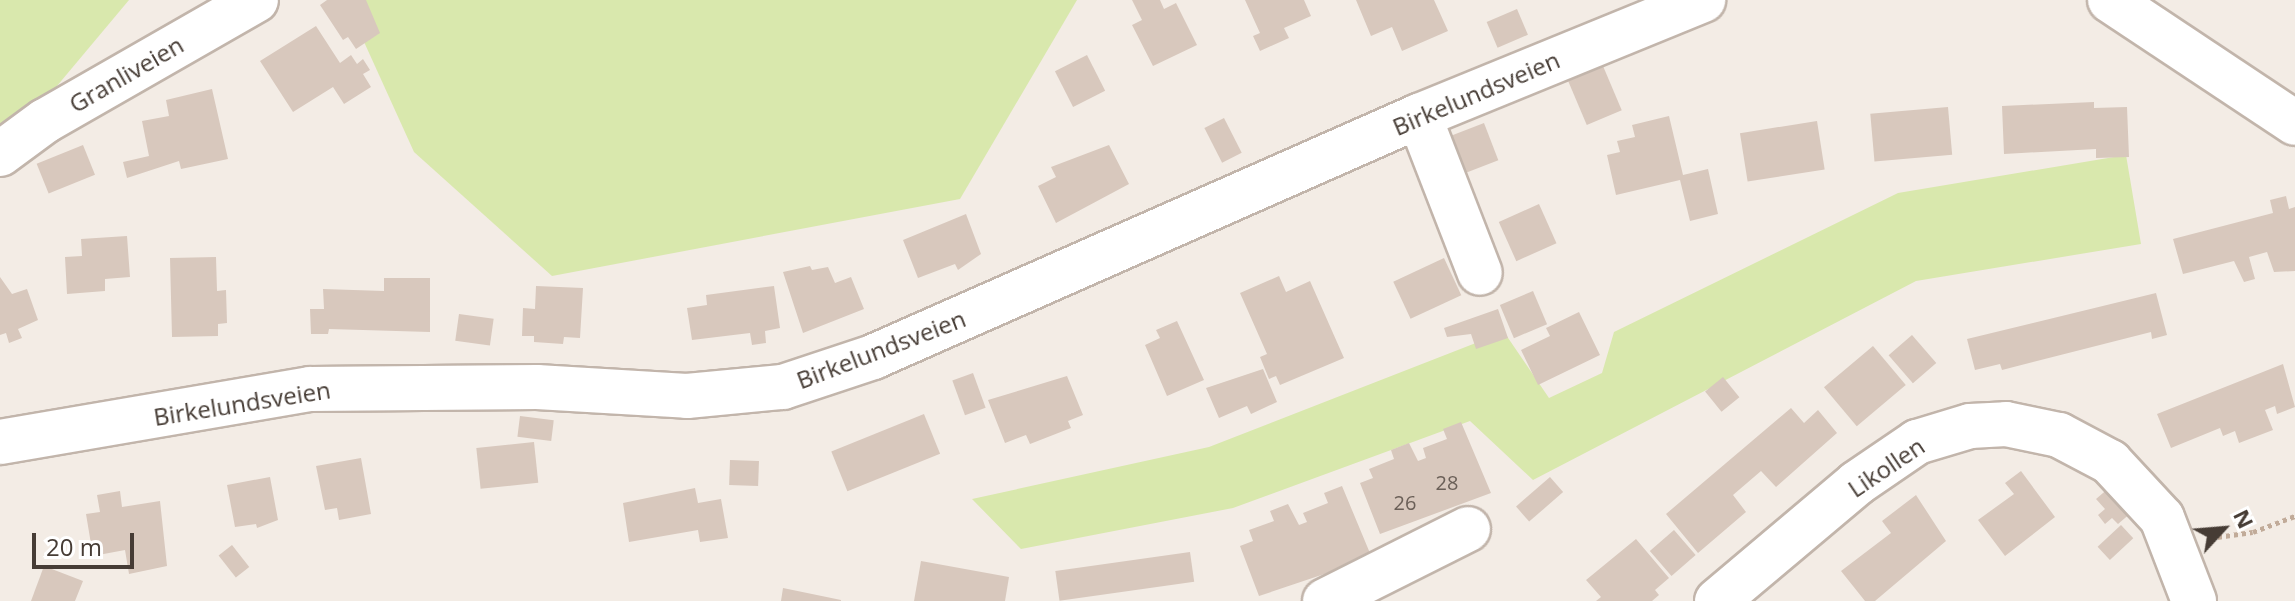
<!DOCTYPE html>
<html>
<head>
<meta charset="utf-8">
<style>
  body { margin:0 }
  #map { position:relative; width:2295px; height:601px; overflow:hidden; background:#f3ece5; font-family:"Open Sans",sans-serif }
  div>[style] { position:absolute }
  [style*='--x'] { left:calc(var(--x)*1px); top:calc(var(--y)*1px); width:calc(var(--w)*1px); rotate:calc(var(--a)*1deg) }
  .green>* { inset:0; background:#d9e8ad }
  .building>* { inset:0; background:#d8c8bd; transform-origin:0 0 }
  .path>* { height:5px; margin-top:-2.5px; transform-origin:0; background:repeating-linear-gradient(90deg,#c1ab99 0 4px,transparent 0 8px) }
  .roads { filter:drop-shadow(2px 0 #c2b5ab) drop-shadow(-2px 0 #c2b5ab) drop-shadow(0 2px #c2b5ab) drop-shadow(0 -2px #c2b5ab) }
  .minor>* { height:44px; margin:-22px; padding:0 22px; transform-origin:22px; border-radius:22px; background:#fff }
  span { translate:-50% -50%; white-space:nowrap; text-align:center; line-height:1.15; -webkit-text-stroke:8px #fff; paint-order:stroke }
  .number-label { font-size:20px; color:#6a5f57 }
  .number-label span { -webkit-text-stroke-width:0 }
  .street-label { font-size:24px; color:#463c35 }
  .north { position:absolute; left:2183px; top:489px; width:80px; height:80px; -webkit-text-stroke:6px #fff; paint-order:stroke; rotate:64deg; font-size:22px; font-weight:700; line-height:32px; text-align:center; color:#463c35 }
  .north::after { content:''; display:block; margin:auto; width:28px; height:36px; background:#463c35; clip-path:polygon(50% 0,100% 100%,50% 72%,0 100%) }
  .scale { position:absolute; left:32px; top:533px; width:102px; height:36px; box-sizing:border-box; border:4px solid #463c35; border-top:0; padding-left:10px; font-size:24px; line-height:28px; white-space:nowrap; color:#463c35; -webkit-text-stroke:6px #fff; paint-order:stroke }
</style>
</head>
<body>
<div id="map">
  <div class="green">
    <i style="clip-path:polygon(0 0,129px 0,0 154px)"></i>
    <i style="clip-path:polygon(345px 0,1077px 0,960px 199px,552px 276px,414px 152px)"></i>
    <i style="clip-path:polygon(2126px 155px,2141px 244px,1916px 281px,1533px 480px,1470px 421px,1233px 508px,1021px 549px,972px 499px,1209px 447px,1504px 332px,1549px 398px,1602px 373px,1614px 332px,1898px 193px)"></i>
  </div>
  <div class="building">
    <i style="clip-path:polygon(327px 0,366px 0,380px 33px,356px 49px,348px 37px,343px 40px,320px 5px)"></i>
    <i style="clip-path:polygon(1132px 0,1160px 0,1164px 9px,1176px 3px,1197px 45px,1153px 66px,1132px 25px,1142px 20px)"></i>
    <i style="clip-path:polygon(1245px 0,1304px 0,1311px 16px,1284px 28px,1289px 38px,1260px 51px,1253px 36px,1260px 33px)"></i>
    <i style="clip-path:polygon(1356px 0,1434px 0,1448px 31px,1402px 51px,1392px 27px,1371px 36px)"></i>
    <i style="left:1517px;top:9px;width:28px;height:33px;rotate:67deg"></i>
    <i style="clip-path:polygon(316px 26px,340px 63px,351px 55px,357px 64px,363px 59px,370px 70px,363px 74px,371px 87px,344px 104px,333px 87px,293px 112px,260px 61px)"></i>
    <i style="left:1087px;top:55px;width:40px;height:36px;rotate:63deg"></i>
    <i style="left:1603px;top:66px;width:48px;height:38px;rotate:67deg"></i>
    <i style="clip-path:polygon(212px 89px,228px 159px,181px 169px,179px 161px,127px 178px,123px 162px,149px 156px,142px 121px,169px 116px,166px 100px)"></i>
    <i style="clip-path:polygon(2094px 102px,2094px 108px,2127px 107px,2129px 157px,2096px 158px,2096px 149px,2004px 154px,2002px 106px)"></i>
    <i style="left:1948px;top:107px;width:48px;height:78px;rotate:85deg"></i>
    <i style="clip-path:polygon(1669px 116px,1683px 175px,1708px 169px,1718px 214px,1690px 221px,1680px 180px,1616px 195px,1607px 155px,1620px 152px,1617px 141px,1635px 137px,1632px 125px)"></i>
    <i style="left:1224px;top:118px;width:39px;height:22px;rotate:63deg"></i>
    <i style="left:1817px;top:121px;width:49px;height:78px;rotate:81deg"></i>
    <i style="left:1484px;top:123px;width:40px;height:36px;rotate:69deg"></i>
    <i style="left:83px;top:145px;width:32px;height:50px;rotate:68deg"></i>
    <i style="clip-path:polygon(1109px 145px,1129px 184px,1056px 223px,1038px 186px,1056px 177px,1051px 167px)"></i>
    <i style="clip-path:polygon(2286px 196px,2289px 209px,2295px 207px,2295px 271px,2274px 272px,2267px 252px,2249px 257px,2255px 279px,2244px 282px,2234px 261px,2183px 274px,2173px 239px,2273px 213px,2270px 200px)"></i>
    <i style="left:1539px;top:204px;width:43px;height:44px;rotate:66deg"></i>
    <i style="clip-path:polygon(966px 214px,981px 254px,958px 270px,955px 264px,918px 278px,903px 240px)"></i>
    <i style="clip-path:polygon(127px 236px,130px 277px,105px 279px,105px 291px,67px 294px,65px 257px,82px 256px,81px 239px)"></i>
    <i style="clip-path:polygon(216px 257px,217px 291px,226px 290px,227px 323px,218px 324px,218px 336px,172px 337px,170px 258px)"></i>
    <i style="left:1444px;top:258px;width:41px;height:56px;rotate:65deg"></i>
    <i style="clip-path:polygon(810px 266px,812px 270px,828px 267px,835px 283px,851px 277px,864px 309px,803px 333px,783px 272px)"></i>
    <i style="clip-path:polygon(1279px 276px,1286px 292px,1310px 281px,1344px 358px,1280px 385px,1276px 376px,1269px 379px,1260px 357px,1267px 354px,1240px 293px)"></i>
    <i style="clip-path:polygon(0 277px,12px 294px,27px 289px,38px 320px,18px 329px,22px 338px,9px 343px,6px 333px,0 335px)"></i>
    <i style="clip-path:polygon(384px 278px,430px 278px,430px 332px,329px 329px,328px 334px,311px 334px,310px 309px,324px 309px,323px 289px,384px 291px)"></i>
    <i style="clip-path:polygon(536px 286px,583px 288px,580px 338px,564px 337px,563px 344px,534px 342px,534px 336px,522px 336px,523px 308px,535px 309px)"></i>
    <i style="clip-path:polygon(774px 286px,780px 328px,765px 331px,766px 343px,752px 345px,750px 333px,692px 340px,687px 308px,707px 305px,706px 295px)"></i>
    <i style="left:1533px;top:291px;width:36px;height:36px;rotate:67deg"></i>
    <i style="clip-path:polygon(2156px 293px,2167px 335px,2152px 339px,2151px 332px,2002px 370px,2000px 364px,1975px 370px,1967px 339px)"></i>
    <i style="clip-path:polygon(1498px 309px,1508px 338px,1476px 349px,1471px 334px,1447px 337px,1444px 328px)"></i>
    <i style="clip-path:polygon(1579px 312px,1600px 355px,1538px 385px,1521px 350px,1550px 336px,1546px 328px)"></i>
    <i style="left:459px;top:314px;width:35px;height:27px;rotate:8deg"></i>
    <i style="clip-path:polygon(1177px 321px,1204px 380px,1167px 396px,1145px 345px,1160px 338px,1156px 330px)"></i>
    <i style="left:1912px;top:335px;width:37px;height:31px;rotate:49deg"></i>
    <i style="left:1873px;top:346px;width:51px;height:64px;rotate:50deg"></i>
    <i style="clip-path:polygon(2283px 364px,2295px 407px,2277px 414px,2275px 406px,2265px 410px,2273px 430px,2239px 443px,2235px 431px,2223px 436px,2220px 428px,2171px 448px,2157px 414px)"></i>
    <i style="clip-path:polygon(1263px 369px,1277px 402px,1251px 414px,1247px 406px,1219px 418px,1206px 388px)"></i>
    <i style="left:973px;top:373px;width:37px;height:22px;rotate:70deg"></i>
    <i style="clip-path:polygon(1067px 376px,1083px 415px,1068px 421px,1071px 428px,1030px 444px,1026px 435px,1005px 443px,988px 400px)"></i>
    <i style="left:1723px;top:377px;width:26px;height:23px;rotate:51deg"></i>
    <i style="clip-path:polygon(1791px 408px,1804px 423px,1818px 410px,1837px 433px,1776px 487px,1761px 471px,1733px 495px,1746px 512px,1698px 553px,1666px 514px)"></i>
    <i style="left:924px;top:414px;width:43px;height:100px;rotate:68deg"></i>
    <i style="left:520px;top:416px;width:34px;height:21px;rotate:7deg"></i>
    <i style="clip-path:polygon(1461px 422px,1491px 493px,1380px 534px,1360px 483px,1373px 478px,1369px 469px,1394px 459px,1391px 450px,1409px 443px,1418px 461px,1426px 458px,1423px 448px,1447px 439px,1443px 429px)"></i>
    <i style="left:534px;top:442px;width:41px;height:58px;rotate:84deg"></i>
    <i style="clip-path:polygon(361px 458px,371px 514px,339px 520px,337px 508px,325px 510px,316px 466px)"></i>
    <i style="left:730px;top:460px;width:29px;height:25px;rotate:2deg"></i>
    <i style="clip-path:polygon(2021px 471px,2055px 517px,2005px 556px,1978px 520px,2014px 494px,2005px 483px)"></i>
    <i style="clip-path:polygon(270px 477px,278px 520px,257px 528px,256px 524px,235px 527px,227px 485px)"></i>
    <i style="left:1550px;top:477px;width:20px;height:45px;rotate:49deg"></i>
    <i style="clip-path:polygon(1342px 486px,1372px 558px,1259px 596px,1240px 546px,1253px 541px,1249px 530px,1274px 521px,1270px 511px,1288px 504px,1299px 525px,1307px 522px,1303px 513px,1328px 503px,1324px 493px)"></i>
    <i style="clip-path:polygon(2110px 487px,2132px 512px,2118px 524px,2112px 518px,2105px 524px,2098px 515px,2105px 509px,2096px 499px)"></i>
    <i style="clip-path:polygon(695px 488px,698px 503px,721px 499px,728px 538px,700px 542px,698px 530px,629px 542px,623px 503px)"></i>
    <i style="clip-path:polygon(120px 491px,122px 507px,160px 501px,167px 566px,129px 574px,125px 550px,93px 556px,86px 514px,100px 512px,97px 495px)"></i>
    <i style="clip-path:polygon(1916px 495px,1946px 541px,1875px 601px,1865px 601px,1841px 571px,1891px 533px,1882px 521px)"></i>
    <i style="left:2121px;top:525px;width:18px;height:32px;rotate:47deg"></i>
    <i style="left:1674px;top:530px;width:33px;height:32px;rotate:49deg"></i>
    <i style="clip-path:polygon(1636px 539px,1669px 578px,1655px 590px,1659px 595px,1652px 601px,1596px 601px,1601px 597px,1586px 580px)"></i>
    <i style="left:232px;top:545px;width:28px;height:17px;rotate:52deg"></i>
    <i style="left:1190px;top:552px;width:30px;height:136px;rotate:82deg"></i>
    <i style="clip-path:polygon(921px 561px,1009px 577px,1005px 601px,914px 601px)"></i>
    <i style="clip-path:polygon(44px 566px,83px 581px,75px 601px,31px 601px)"></i>
    <i style="clip-path:polygon(783px 588px,841px 600px,841px 601px,781px 601px)"></i>
  </div>
  <div class="path">
    <i style="--x:2210;--y:538;--w:43;--a:-7.9"></i>
    <i style="--x:2253;--y:532;--w:45;--a:-20.9"></i>
  </div>
  <div class="roads">
    <div class="minor">
      <i style="--x:2110;--y:0;--w:222;--a:33.6"></i>
      <i style="--x:1419;--y:116;--w:168;--a:68.8"></i>
      <i style="--x:0;--y:154;--w:56;--a:-36.3"></i>
      <i style="--x:45;--y:121;--w:243;--a:-29.8"></i>
      <i style="--x:0;--y:442;--w:314;--a:-9.7"></i>
      <i style="--x:310;--y:389;--w:227;--a:-0.5"></i>
      <i style="--x:537;--y:387;--w:150;--a:3.4"></i>
      <i style="--x:687;--y:396;--w:96;--a:-5.4"></i>
      <i style="--x:783;--y:387;--w:95;--a:-18.4"></i>
      <i style="--x:873;--y:357;--w:597;--a:-23.82"></i>
      <i style="--x:1419;--y:116;--w:307;--a:-22.2"></i>
      <i style="--x:1325;--y:601;--w:160;--a:-26.7"></i>
      <i style="--x:1717;--y:601;--w:183;--a:-40.1"></i>
      <i style="--x:1857;--y:483;--w:73;--a:-34.3"></i>
      <i style="--x:1917;--y:442;--w:55;--a:-16.8"></i>
      <i style="--x:1970;--y:426;--w:36;--a:-3"></i>
      <i style="--x:2006;--y:424;--w:54;--a:11.7"></i>
      <i style="--x:2059;--y:435;--w:58;--a:27.9"></i>
      <i style="--x:2110;--y:462;--w:76;--a:47.1"></i>
      <i style="--x:2162;--y:518;--w:89;--a:68.9"></i>
    </div>
  </div>
  <div class="number-label">
    <span style="left:1447px;top:482px">28</span>
    <span style="left:1405px;top:502px">26</span>
  </div>
  <div class="street-label">
    <span style="left:126px;top:74px;rotate:-30deg">Granliveien</span>
    <span style="left:1476px;top:93px;rotate:-23deg">Birkelundsveien</span>
    <span style="left:881px;top:349px;rotate:-21deg">Birkelundsveien</span>
    <span style="left:242px;top:403px;rotate:-9deg">Birkelundsveien</span>
    <span style="left:1886px;top:467px;rotate:-34deg">Likollen</span>
  </div>
  <div class="north">N</div>
  <div class="scale">20 m</div>
</div>
</body>
</html>
